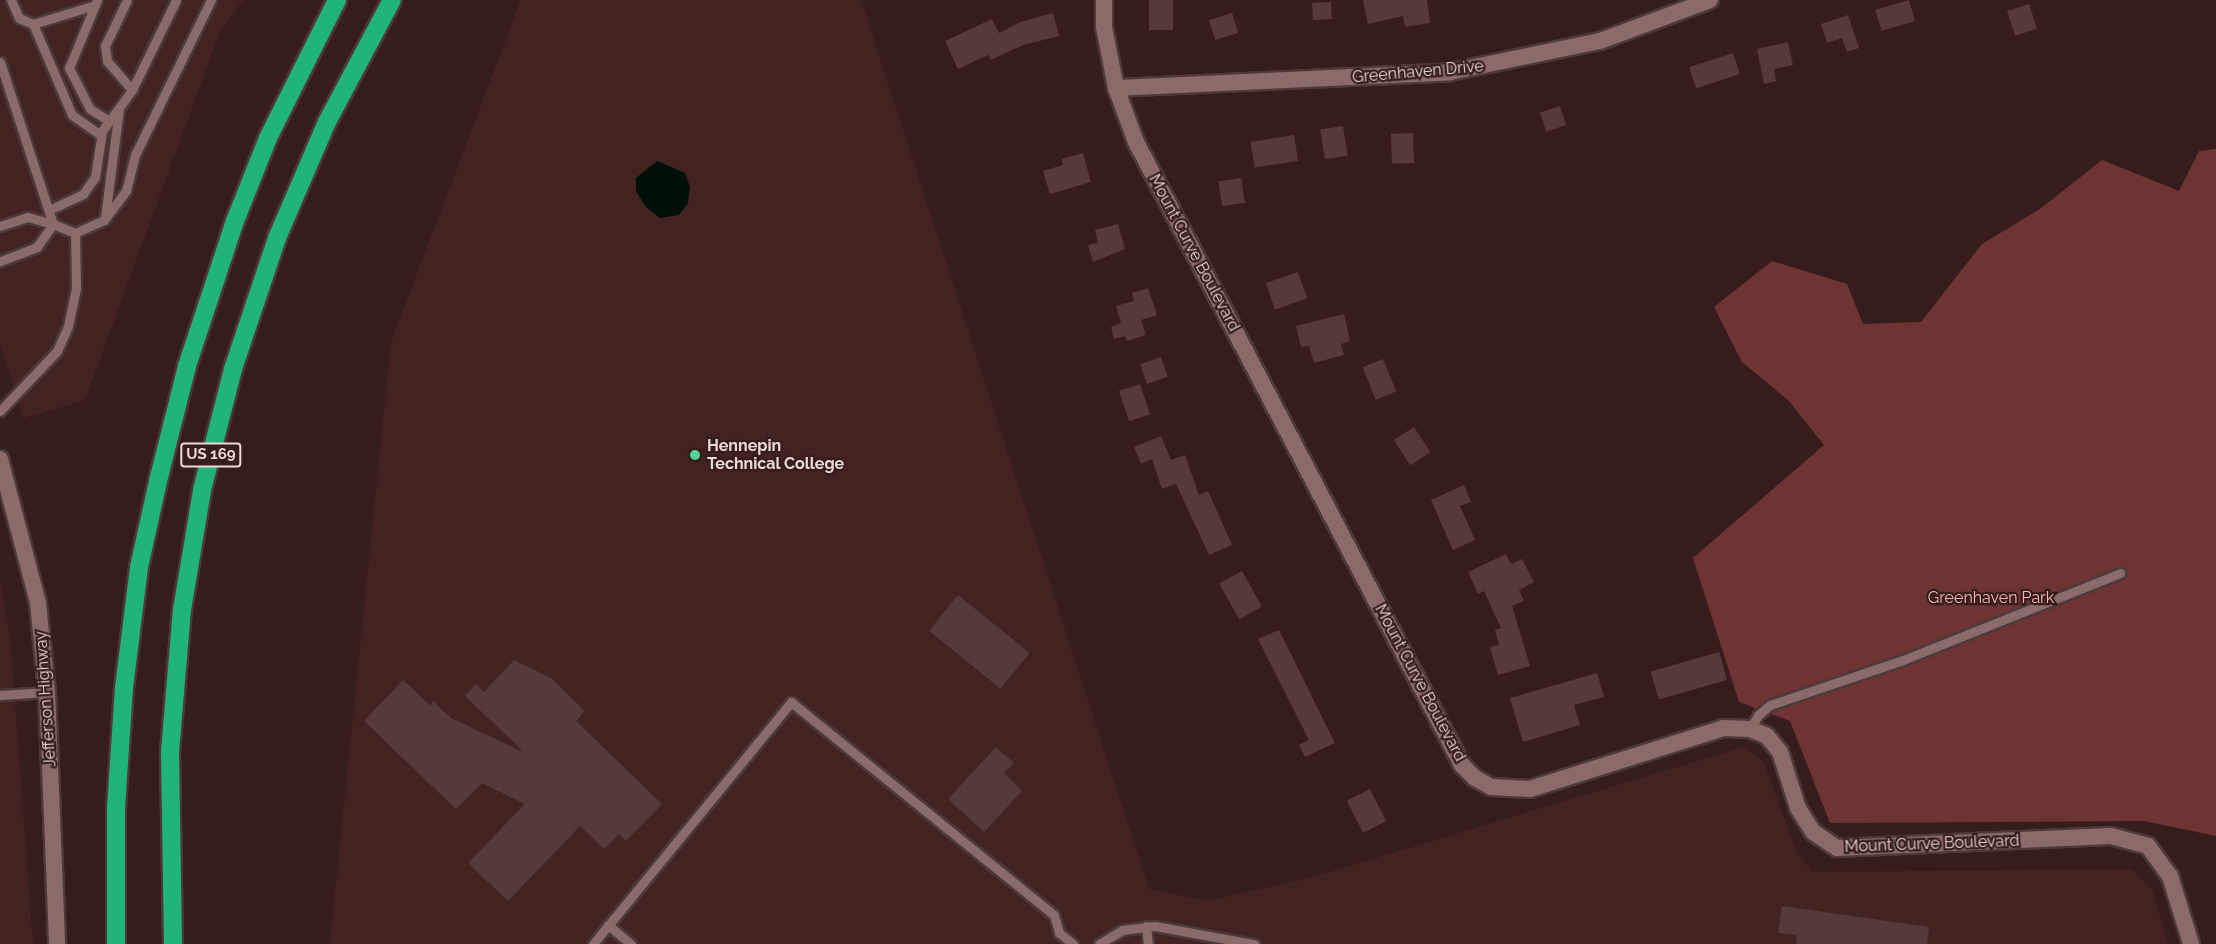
<!DOCTYPE html>
<html>
<head>
<meta charset="utf-8">
<style>
  body { margin:0 }
  #map { position:relative; width:2216px; height:944px; overflow:hidden; background:#361d1c; font-family:Raleway,sans-serif }
  div>[style] { position:absolute }
  [style*='--x'] { left:calc(var(--x)*1px); top:calc(var(--y)*1px); width:calc(var(--w)*1px); rotate:calc(var(--a)*1deg) }
  .built>* { inset:0; background:#432322 }
  .green>* { inset:0; background:#6e3434 }
  .water>* { inset:0; background:#001006 }
  .building>* { inset:0; background:#563a39; transform-origin:0 0 }
  .roads { filter:drop-shadow(2px 0 #4d3939) drop-shadow(-2px 0 #4d3939) drop-shadow(0 2px #4d3939) drop-shadow(0 -2px #4d3939) }
  .service>* { height:9px; margin:-4.5px; padding:0 4.5px; transform-origin:4.5px; border-radius:4.5px; background:#8a6b6a }
  .minor>* { height:16px; margin:-8px; padding:0 8px; transform-origin:8px; border-radius:8px; background:#8a6b6a }
  .tertiary>* { height:16px; margin:-8px; padding:0 8px; transform-origin:8px; border-radius:8px; background:#8a6b6a }
  .motorway>* { height:18px; margin:-9px; padding:0 9px; transform-origin:9px; border-radius:9px; background:#20b478 }
  .dots>* { width:16px; height:16px; translate:-50% -50%; box-sizing:border-box; border:3px solid #361d1c; border-radius:50% }
  span { translate:-50% -50%; white-space:nowrap; text-align:center; line-height:1.15; -webkit-text-stroke:4.5px #361d1c; paint-order:stroke }
  .shield-label span { padding:2px 4px; background:#361d1c; border:2px solid; border-radius:4px; -webkit-text-stroke-width:0 }
  .shield-label { font-size:15px; color:#ead9d8; font-weight:700 }
  .street-label { font-size:16px; color:#ead9d8 }
  .poi-label { font-size:16px; color:#ead9d8; font-weight:700 }
  .left { translate:0 -50%; text-align:left }
  .park-label { font-size:16px; color:#f7b6b4 }
</style>
</head>
<body>
<div id="map">
  <div class="built">
    <i style="clip-path:polygon(0 0,243px 0,219px 34px,85px 400px,24px 418px,0 345px)"></i>
    <i style="clip-path:polygon(521px 0,861px 0,1149px 889px,1208px 901px,1313px 877px,1744px 747px,1764px 762px,1796px 851px,1812px 872px,2132px 869px,2152px 889px,2168px 944px,330px 944px,391px 342px)"></i>
    <i style="clip-path:polygon(0 581px,10px 637px,33px 944px,0 944px)"></i>
  </div>
  <div class="green">
    <i style="clip-path:polygon(2216px 149px,2216px 836px,2144px 821px,1830px 823px,1790px 721px,1739px 702px,1693px 558px,1824px 445px,1789px 401px,1742px 362px,1714px 307px,1772px 261px,1847px 284px,1863px 324px,1921px 322px,1982px 244px,2040px 209px,2102px 160px,2179px 191px,2199px 151px)"></i>
  </div>
  <div class="water">
    <i style="clip-path:polygon(657px 161px,685px 173px,690px 187px,688px 203px,679px 215px,660px 218px,646px 207px,636px 191px,636px 178px)"></i>
  </div>
  <div class="building">
    <i style="left:1149px;top:0;width:24px;height:30px"></i>
    <i style="clip-path:polygon(1363px 0,1427px 0,1430px 23px,1405px 27px,1403px 16px,1368px 24px)"></i>
    <i style="left:1909px;top:0;width:22px;height:35px;rotate:74deg"></i>
    <i style="left:1331px;top:2px;width:17px;height:19px;rotate:87deg"></i>
    <i style="left:2029px;top:4px;width:26px;height:23px;rotate:72deg"></i>
    <i style="clip-path:polygon(1053px 13px,1059px 36px,1023px 45px,991px 60px,989px 55px,981px 58px,958px 69px,945px 41px,992px 19px,999px 33px,1020px 22px)"></i>
    <i style="left:1232px;top:13px;width:21px;height:24px;rotate:73deg"></i>
    <i style="clip-path:polygon(1848px 15px,1859px 48px,1847px 52px,1842px 38px,1827px 43px,1821px 24px)"></i>
    <i style="clip-path:polygon(1788px 42px,1793px 65px,1774px 69px,1776px 81px,1764px 84px,1757px 49px)"></i>
    <i style="left:1733px;top:53px;width:22px;height:46px;rotate:72deg"></i>
    <i style="left:1560px;top:106px;width:20px;height:21px;rotate:72deg"></i>
    <i style="left:1343px;top:126px;width:30px;height:23px;rotate:81deg"></i>
    <i style="left:1413px;top:133px;width:30px;height:22px;rotate:88deg"></i>
    <i style="left:1294px;top:135px;width:26px;height:44px;rotate:81deg"></i>
    <i style="clip-path:polygon(1083px 153px,1091px 182px,1050px 194px,1043px 171px,1063px 165px,1062px 159px)"></i>
    <i style="left:1241px;top:178px;width:25px;height:23px;rotate:81deg"></i>
    <i style="clip-path:polygon(1118px 224px,1125px 249px,1093px 262px,1088px 245px,1098px 243px,1095px 230px)"></i>
    <i style="left:1298px;top:272px;width:28px;height:34px;rotate:71deg"></i>
    <i style="clip-path:polygon(1148px 288px,1157px 315px,1141px 320px,1146px 335px,1127px 341px,1125px 336px,1114px 339px,1111px 327px,1121px 323px,1116px 306px,1134px 301px,1132px 293px)"></i>
    <i style="clip-path:polygon(1344px 314px,1350px 341px,1341px 344px,1344px 355px,1314px 363px,1309px 346px,1301px 347px,1296px 326px)"></i>
    <i style="left:1161px;top:357px;width:21px;height:22px;rotate:71deg"></i>
    <i style="left:1383px;top:359px;width:35px;height:22px;rotate:68deg"></i>
    <i style="left:1140px;top:384px;width:32px;height:22px;rotate:72deg"></i>
    <i style="left:1414px;top:427px;width:30px;height:24px;rotate:57deg"></i>
    <i style="clip-path:polygon(1161px 436px,1171px 460px,1185px 455px,1199px 495px,1208px 491px,1232px 545px,1209px 555px,1176px 484px,1162px 489px,1152px 459px,1141px 464px,1134px 447px)"></i>
    <i style="clip-path:polygon(1464px 485px,1471px 502px,1460px 506px,1475px 540px,1453px 550px,1431px 500px)"></i>
    <i style="clip-path:polygon(1506px 554px,1511px 564px,1522px 559px,1534px 582px,1519px 590px,1524px 601px,1512px 606px,1530px 666px,1498px 675px,1490px 647px,1499px 645px,1495px 630px,1501px 628px,1484px 591px,1478px 594px,1468px 572px)"></i>
    <i style="left:1242px;top:571px;width:41px;height:26px;rotate:61deg"></i>
    <i style="left:958px;top:595px;width:92px;height:46px;rotate:39deg"></i>
    <i style="clip-path:polygon(1279px 630px,1335px 743px,1305px 757px,1299px 745px,1309px 740px,1258px 639px)"></i>
    <i style="left:1719px;top:652px;width:29px;height:71px;rotate:74deg"></i>
    <i style="clip-path:polygon(514px 660px,551px 678px,585px 711px,576px 721px,662px 804px,626px 841px,619px 834px,604px 849px,580px 826px,508px 901px,468px 863px,525px 804px,482px 783px,456px 809px,364px 721px,403px 680px,431px 706px,433px 701px,451px 718px,525px 753px,465px 696px,476px 684px,484px 692px)"></i>
    <i style="clip-path:polygon(1597px 673px,1604px 697px,1574px 705px,1580px 725px,1523px 742px,1510px 698px)"></i>
    <i style="clip-path:polygon(996px 747px,1014px 763px,1004px 773px,1022px 791px,984px 832px,948px 799px)"></i>
    <i style="left:1370px;top:789px;width:36px;height:26px;rotate:63deg"></i>
    <i style="clip-path:polygon(1782px 906px,1929px 927px,1927px 944px,1796px 944px,1797px 935px,1778px 933px)"></i>
  </div>
  <div class="roads">
    <div class="service">
      <i style="--x:11;--y:0;--w:20;--a:66"></i>
      <i style="--x:19;--y:18;--w:15;--a:23"></i>
      <i style="--x:33;--y:24;--w:99;--a:66.8"></i>
      <i style="--x:72;--y:115;--w:35;--a:35"></i>
      <i style="--x:97;--y:0;--w:74;--a:112.4"></i>
      <i style="--x:69;--y:68;--w:46;--a:62.9"></i>
      <i style="--x:90;--y:109;--w:22;--a:32"></i>
      <i style="--x:127;--y:0;--w:51;--a:115.6"></i>
      <i style="--x:105;--y:46;--w:15;--a:82"></i>
      <i style="--x:107;--y:61;--w:38;--a:49"></i>
      <i style="--x:33;--y:24;--w:65;--a:-17"></i>
      <i style="--x:0;--y:62;--w:170;--a:71.9"></i>
      <i style="--x:53;--y:224;--w:24;--a:22"></i>
      <i style="--x:75;--y:233;--w:32;--a:-24"></i>
      <i style="--x:104;--y:220;--w:36;--a:-53"></i>
      <i style="--x:126;--y:191;--w:37;--a:-76"></i>
      <i style="--x:135;--y:155;--w:173;--a:-63.9"></i>
      <i style="--x:49;--y:210;--w:38;--a:-25"></i>
      <i style="--x:83;--y:194;--w:21;--a:-55"></i>
      <i style="--x:95;--y:177;--w:47;--a:-81.3"></i>
      <i style="--x:102;--y:131;--w:51;--a:-53.8"></i>
      <i style="--x:132;--y:90;--w:100;--a:-63.9"></i>
      <i style="--x:105;--y:217;--w:109;--a:-82.6"></i>
      <i style="--x:0;--y:226;--w:29;--a:-18"></i>
      <i style="--x:28;--y:217;--w:26;--a:16"></i>
      <i style="--x:53;--y:224;--w:28;--a:125"></i>
      <i style="--x:37;--y:247;--w:40;--a:159"></i>
      <i style="--x:0;--y:411;--w:83;--a:-46.5"></i>
      <i style="--x:57;--y:351;--w:27;--a:-66"></i>
      <i style="--x:68;--y:326;--w:39;--a:-78"></i>
      <i style="--x:76;--y:288;--w:55;--a:-91"></i>
      <i style="--x:0;--y:695;--w:47;--a:-3.7"></i>
      <i style="--x:1750;--y:729;--w:16;--a:-60"></i>
      <i style="--x:1758;--y:715;--w:16;--a:-40"></i>
      <i style="--x:1770;--y:705;--w:140;--a:-18.7"></i>
      <i style="--x:1903;--y:660;--w:234;--a:-21.8"></i>
      <i style="--x:608;--y:925;--w:30;--a:40"></i>
      <i style="--x:1146;--y:926;--w:18;--a:84"></i>
      <i style="--x:593;--y:944;--w:313;--a:-50.7"></i>
      <i style="--x:791;--y:702;--w:338;--a:39"></i>
      <i style="--x:1054;--y:915;--w:19;--a:74"></i>
      <i style="--x:1059;--y:933;--w:18;--a:38"></i>
      <i style="--x:1099;--y:944;--w:27;--a:-31"></i>
      <i style="--x:1122;--y:930;--w:33;--a:-7"></i>
      <i style="--x:1155;--y:926;--w:101;--a:10.3"></i>
    </div>
    <div class="minor">
      <i style="--x:1104;--y:0;--w:27;--a:90"></i>
      <i style="--x:1104;--y:27;--w:62;--a:78.9"></i>
      <i style="--x:1116;--y:88;--w:58;--a:69.7"></i>
      <i style="--x:1136;--y:142;--w:703;--a:62.38"></i>
      <i style="--x:1462;--y:765;--w:18;--a:45"></i>
      <i style="--x:1475;--y:778;--w:18;--a:29"></i>
      <i style="--x:1491;--y:787;--w:39;--a:3"></i>
      <i style="--x:1530;--y:789;--w:202;--a:-17.5"></i>
      <i style="--x:1723;--y:728;--w:27;--a:2"></i>
      <i style="--x:1750;--y:729;--w:18;--a:22"></i>
      <i style="--x:1767;--y:736;--w:21;--a:51"></i>
      <i style="--x:1780;--y:752;--w:59;--a:72.2"></i>
      <i style="--x:1798;--y:808;--w:28;--a:58"></i>
      <i style="--x:1813;--y:832;--w:29;--a:34"></i>
      <i style="--x:1837;--y:848;--w:274;--a:-2.5"></i>
      <i style="--x:2111;--y:836;--w:38;--a:15"></i>
      <i style="--x:2148;--y:846;--w:37;--a:54"></i>
      <i style="--x:2170;--y:876;--w:71;--a:72.8"></i>
      <i style="--x:1116;--y:88;--w:334;--a:-2.7"></i>
      <i style="--x:1450;--y:72;--w:153;--a:-11.7"></i>
      <i style="--x:1600;--y:41;--w:117;--a:-20.4"></i>
    </div>
    <div class="tertiary">
      <i style="--x:0;--y:459;--w:149;--a:75.2"></i>
      <i style="--x:38;--y:603;--w:89;--a:84.2"></i>
      <i style="--x:47;--y:692;--w:252;--a:87.7"></i>
    </div>
    <div class="motorway">
      <i style="--x:116;--y:944;--w:136;--a:-90"></i>
      <i style="--x:116;--y:808;--w:120;--a:-86.2"></i>
      <i style="--x:124;--y:688;--w:122;--a:-82.9"></i>
      <i style="--x:139;--y:567;--w:88;--a:-77.5"></i>
      <i style="--x:158;--y:481;--w:119;--a:-75.8"></i>
      <i style="--x:187;--y:366;--w:153;--a:-71.7"></i>
      <i style="--x:235;--y:221;--w:89;--a:-68.3"></i>
      <i style="--x:268;--y:138;--w:154;--a:-63.4"></i>
      <i style="--x:173;--y:944;--w:192;--a:-90.9"></i>
      <i style="--x:170;--y:752;--w:143;--a:-85.2"></i>
      <i style="--x:182;--y:610;--w:122;--a:-80.5"></i>
      <i style="--x:202;--y:490;--w:125;--a:-75.6"></i>
      <i style="--x:233;--y:369;--w:138;--a:-71.4"></i>
      <i style="--x:277;--y:238;--w:126;--a:-66.7"></i>
      <i style="--x:327;--y:122;--w:138;--a:-62"></i>
    </div>
  </div>
  <div class="dots">
    <i style="left:695px;top:455px;background:#53d396"></i>
  </div>
  <div class="shield-label">
    <span style="left:211px;top:455px">US 169</span>
  </div>
  <div class="street-label">
    <span style="left:1418px;top:72px;rotate:-5deg">Greenhaven Drive</span>
    <span style="left:1194px;top:253px;rotate:62deg">Mount Curve Boulevard</span>
    <span style="left:1420px;top:683px;rotate:62deg">Mount Curve Boulevard</span>
    <span style="left:46px;top:699px;rotate:-94deg">Jefferson Highway</span>
    <span style="left:1932px;top:844px;rotate:-2deg">Mount Curve Boulevard</span>
  </div>
  <div class="poi-label">
    <span class="left" style="left:707px;top:455px">Hennepin<br>Technical College</span>
  </div>
  <div class="park-label">
    <span style="left:1991px;top:598px">Greenhaven Park</span>
  </div>
</div>
</body>
</html>
